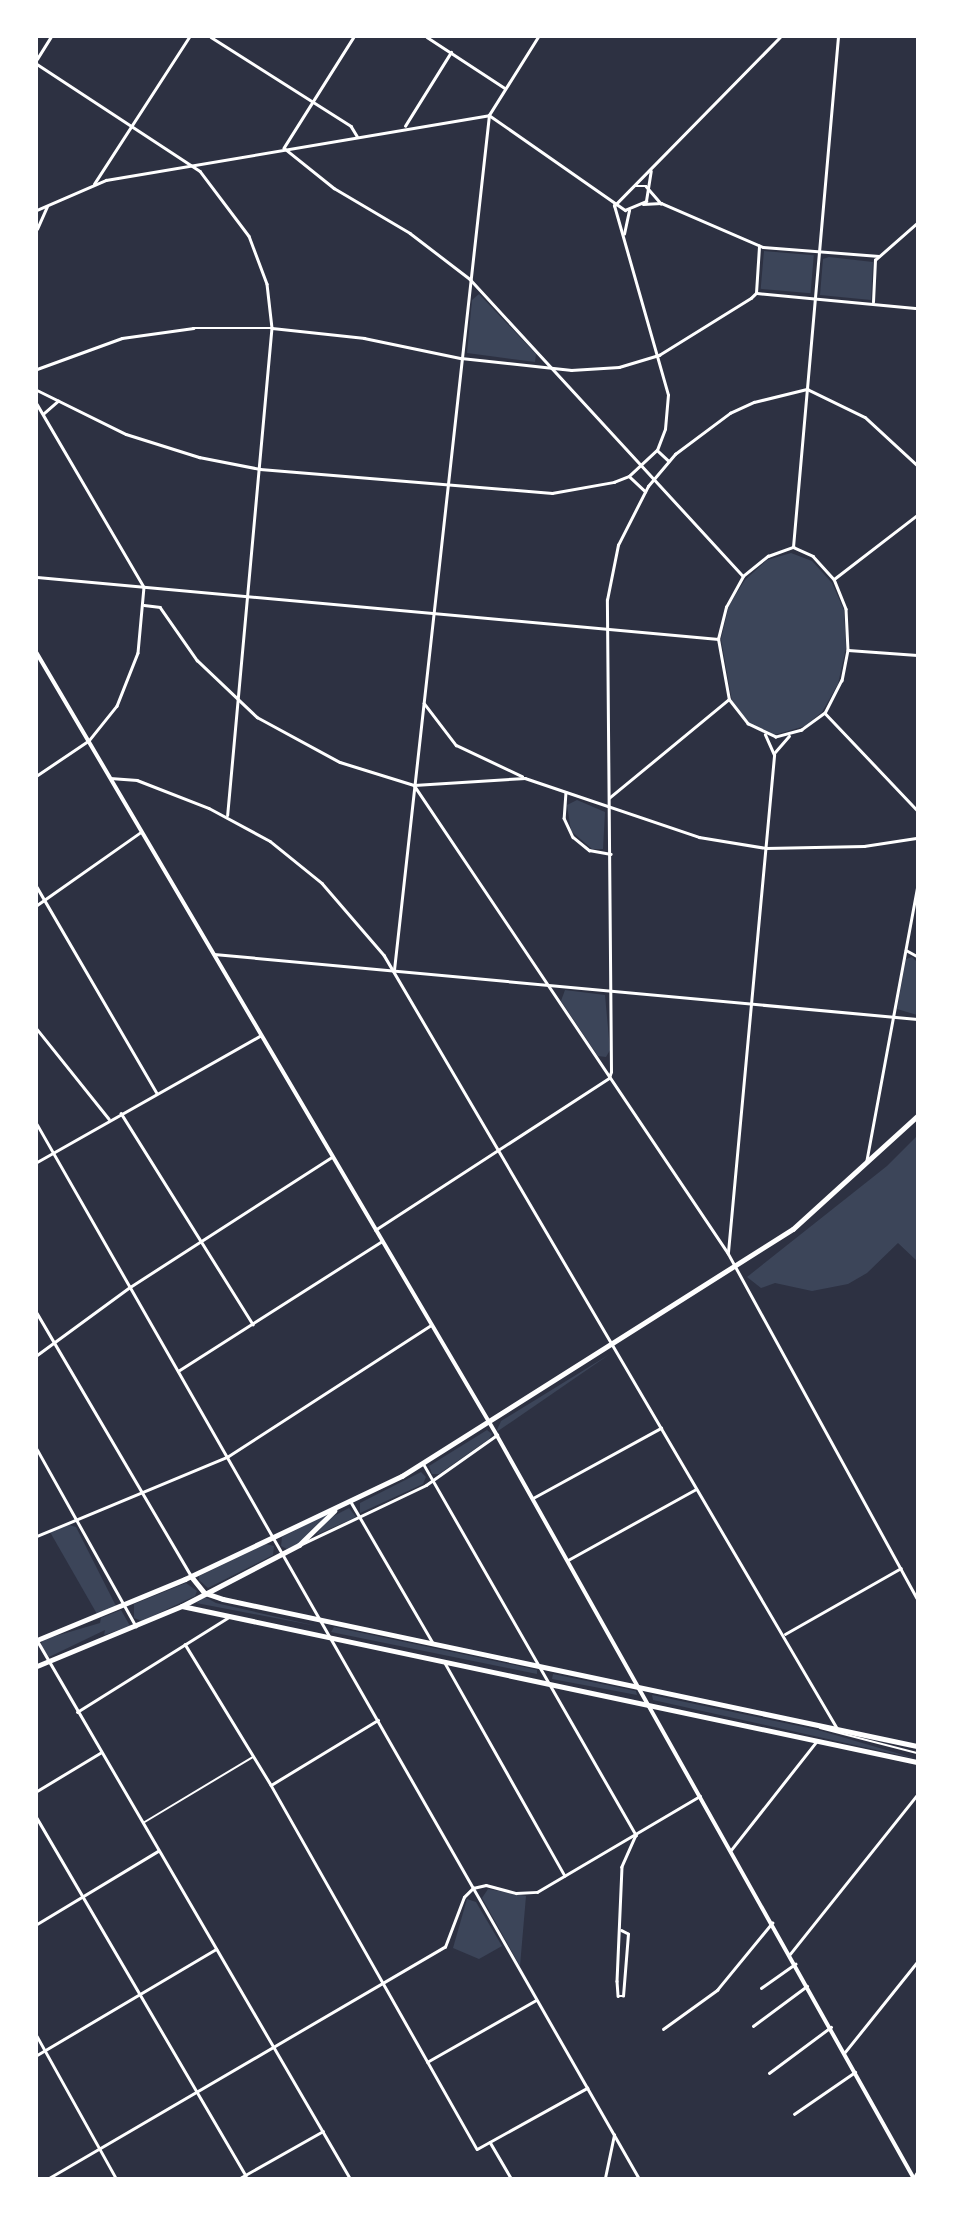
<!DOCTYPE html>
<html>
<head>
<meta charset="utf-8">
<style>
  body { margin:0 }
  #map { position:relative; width:954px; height:2215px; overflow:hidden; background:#2d3142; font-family:"Exo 2",sans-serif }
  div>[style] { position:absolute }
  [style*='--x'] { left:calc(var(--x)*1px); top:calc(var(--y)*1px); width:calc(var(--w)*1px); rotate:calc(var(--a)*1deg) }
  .green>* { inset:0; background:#3c4559; transform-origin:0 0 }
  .service>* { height:2px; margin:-1px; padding:0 1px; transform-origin:1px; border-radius:1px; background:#fff }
  .minor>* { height:2.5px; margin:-1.25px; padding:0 1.25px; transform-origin:1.25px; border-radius:1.25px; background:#fff }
  .tertiary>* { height:3.5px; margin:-1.75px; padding:0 1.75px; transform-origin:1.75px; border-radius:1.75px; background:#fff }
  .secondary>* { height:4.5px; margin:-2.25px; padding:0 2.25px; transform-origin:2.25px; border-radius:2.25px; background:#fff }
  span { translate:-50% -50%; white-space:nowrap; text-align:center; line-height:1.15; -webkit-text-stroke:5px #fff; paint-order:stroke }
  .frame { position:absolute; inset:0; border:38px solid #fff; pointer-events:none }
</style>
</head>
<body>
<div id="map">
  <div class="green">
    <i style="left:764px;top:251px;width:50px;height:38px;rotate:5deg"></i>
    <i style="clip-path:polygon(829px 257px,873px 262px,871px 300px,820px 295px,823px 259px)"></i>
    <i style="clip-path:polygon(479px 294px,536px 354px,535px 362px,467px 353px,472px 300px)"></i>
    <i style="clip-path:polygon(791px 553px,812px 561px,832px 583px,844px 610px,846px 648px,838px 684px,822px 712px,805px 726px,774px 735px,749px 723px,732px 701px,721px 639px,729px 605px,745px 580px,767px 560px)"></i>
    <i style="clip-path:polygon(577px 800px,605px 812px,603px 849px,592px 849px,571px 831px,567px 805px)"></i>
    <i style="clip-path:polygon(912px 957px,917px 962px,917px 1015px,897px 1009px,906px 959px)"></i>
    <i style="clip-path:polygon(565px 990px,605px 995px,610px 1050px,606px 1057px,598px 1056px,561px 1001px)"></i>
    <i style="clip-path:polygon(917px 1136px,917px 1261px,898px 1243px,867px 1273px,848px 1284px,812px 1291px,775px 1283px,761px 1288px,747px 1277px,887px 1166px)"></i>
    <i style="clip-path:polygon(610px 1354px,498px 1431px,497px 1430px,501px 1421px)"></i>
    <i style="clip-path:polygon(487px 1430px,492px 1434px,489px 1439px,439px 1474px,432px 1474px,429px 1466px)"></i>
    <i style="clip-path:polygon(421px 1472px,426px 1477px,423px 1484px,360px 1513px,360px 1503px)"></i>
    <i style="clip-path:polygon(349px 1508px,356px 1517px,316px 1535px,328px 1519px)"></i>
    <i style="clip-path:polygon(331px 1511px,301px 1543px,287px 1549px,281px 1546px,282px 1537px)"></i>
    <i style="clip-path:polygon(69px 1525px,76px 1527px,116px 1606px,97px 1614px,50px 1532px)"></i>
    <i style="clip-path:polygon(266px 1544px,274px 1546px,273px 1555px,208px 1588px,199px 1580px,199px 1576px)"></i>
    <i style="clip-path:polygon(186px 1583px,197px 1591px,195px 1596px,142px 1621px,134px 1618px,134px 1604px)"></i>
    <i style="clip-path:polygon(205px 1597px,216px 1603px,317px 1626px,196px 1603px)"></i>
    <i style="clip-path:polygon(121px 1610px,130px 1626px,104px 1635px,105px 1630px,49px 1657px,41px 1647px,42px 1640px,100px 1623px,101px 1618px)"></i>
    <i style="clip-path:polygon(334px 1627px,537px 1670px,537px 1674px,331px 1632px)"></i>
    <i style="clip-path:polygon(553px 1674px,636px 1691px,637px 1695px,552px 1679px)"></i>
    <i style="clip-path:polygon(652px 1695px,818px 1730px,917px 1759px,653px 1700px)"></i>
    <i style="clip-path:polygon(488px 1889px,526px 1896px,520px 1966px,482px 1898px)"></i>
    <i style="clip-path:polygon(467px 1899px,476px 1902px,502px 1946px,479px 1959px,453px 1948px)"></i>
  </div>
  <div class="service">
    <i style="--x:820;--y:1728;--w:100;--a:14.5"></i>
    <i style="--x:143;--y:1823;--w:128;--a:-31"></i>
  </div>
  <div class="minor">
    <i style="--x:211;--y:37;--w:166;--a:32.4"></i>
    <i style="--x:351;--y:126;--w:12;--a:59"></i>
    <i style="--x:354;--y:37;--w:131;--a:122.2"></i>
    <i style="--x:284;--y:148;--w:64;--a:38.7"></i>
    <i style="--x:334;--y:188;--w:88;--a:30.6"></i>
    <i style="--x:410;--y:233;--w:76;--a:37.5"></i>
    <i style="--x:470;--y:279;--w:403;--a:47.4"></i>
    <i style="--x:427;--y:37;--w:93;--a:33.2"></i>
    <i style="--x:37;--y:59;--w:26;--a:-58"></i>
    <i style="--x:37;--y:64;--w:195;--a:33.3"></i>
    <i style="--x:200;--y:171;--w:81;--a:53"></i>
    <i style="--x:249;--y:236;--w:51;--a:69.4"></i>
    <i style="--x:267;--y:284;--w:44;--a:83.5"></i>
    <i style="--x:272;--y:328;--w:489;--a:95.2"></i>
    <i style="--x:489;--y:115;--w:166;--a:34.9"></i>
    <i style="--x:625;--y:210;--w:23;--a:-23"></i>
    <i style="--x:646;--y:201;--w:30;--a:-81"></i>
    <i style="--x:405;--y:126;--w:87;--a:-58.1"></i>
    <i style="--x:94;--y:184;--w:175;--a:-57.1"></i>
    <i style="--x:635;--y:186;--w:11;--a:0"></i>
    <i style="--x:646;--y:186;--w:23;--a:49"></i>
    <i style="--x:661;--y:203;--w:111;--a:23.3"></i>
    <i style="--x:763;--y:247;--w:116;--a:4.4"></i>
    <i style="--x:643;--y:204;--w:18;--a:-3"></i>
    <i style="--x:614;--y:206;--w:237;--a:-45.5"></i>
    <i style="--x:37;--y:210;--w:75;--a:-23.5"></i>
    <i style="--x:106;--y:180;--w:388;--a:-9.6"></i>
    <i style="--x:37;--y:229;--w:24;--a:-66"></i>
    <i style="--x:624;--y:234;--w:24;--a:-78"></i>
    <i style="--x:757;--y:293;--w:161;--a:5.4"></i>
    <i style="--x:873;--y:302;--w:42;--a:-87.3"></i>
    <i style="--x:875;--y:260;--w:56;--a:-41.4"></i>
    <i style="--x:37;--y:369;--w:90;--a:-20"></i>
    <i style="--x:122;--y:338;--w:72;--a:-8"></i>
    <i style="--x:193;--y:328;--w:79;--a:0"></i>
    <i style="--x:272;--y:328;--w:93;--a:6.2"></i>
    <i style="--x:364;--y:338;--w:99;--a:11.7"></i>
    <i style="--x:461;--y:358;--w:111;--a:6.2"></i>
    <i style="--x:571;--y:370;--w:48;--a:-3.6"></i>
    <i style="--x:619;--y:367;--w:42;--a:-16.7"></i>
    <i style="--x:659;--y:355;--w:108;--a:-31.8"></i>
    <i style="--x:751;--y:298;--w:7;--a:-45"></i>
    <i style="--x:756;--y:293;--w:47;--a:-86.3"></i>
    <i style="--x:37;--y:390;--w:99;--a:26.3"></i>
    <i style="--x:126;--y:434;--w:77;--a:17.5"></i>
    <i style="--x:199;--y:457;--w:62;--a:11.1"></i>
    <i style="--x:260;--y:469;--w:293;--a:4.7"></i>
    <i style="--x:552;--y:493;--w:63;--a:-10.1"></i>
    <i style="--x:614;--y:482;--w:16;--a:-22"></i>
    <i style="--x:629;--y:476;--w:38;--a:-43"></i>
    <i style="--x:657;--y:450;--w:22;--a:-69"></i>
    <i style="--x:665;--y:429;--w:34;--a:-85"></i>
    <i style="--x:668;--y:395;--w:197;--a:-105.9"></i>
    <i style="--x:37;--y:404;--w:212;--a:59.7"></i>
    <i style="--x:144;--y:587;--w:66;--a:95.2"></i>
    <i style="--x:138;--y:653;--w:57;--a:111.6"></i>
    <i style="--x:117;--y:706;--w:45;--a:128.7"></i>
    <i style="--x:89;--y:741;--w:63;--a:146.1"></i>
    <i style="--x:43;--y:414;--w:20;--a:-41"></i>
    <i style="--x:657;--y:450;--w:16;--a:43"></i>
    <i style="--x:630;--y:477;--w:21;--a:43"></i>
    <i style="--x:793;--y:547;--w:512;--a:-84.96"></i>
    <i style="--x:793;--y:547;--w:22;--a:24"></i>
    <i style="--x:813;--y:556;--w:31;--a:48"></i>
    <i style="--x:834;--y:579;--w:32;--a:68"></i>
    <i style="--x:846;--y:609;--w:41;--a:87.2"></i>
    <i style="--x:848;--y:650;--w:31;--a:101"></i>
    <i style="--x:842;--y:680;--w:37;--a:117"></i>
    <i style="--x:825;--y:713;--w:29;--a:144"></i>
    <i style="--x:802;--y:730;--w:27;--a:165"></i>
    <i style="--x:776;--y:737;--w:31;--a:-155"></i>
    <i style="--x:748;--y:724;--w:31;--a:-128"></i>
    <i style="--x:729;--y:700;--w:62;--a:-100.2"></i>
    <i style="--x:718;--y:639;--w:33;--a:-76"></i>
    <i style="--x:726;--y:607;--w:35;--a:-61"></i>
    <i style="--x:743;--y:576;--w:32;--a:-39"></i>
    <i style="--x:768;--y:556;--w:27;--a:-20"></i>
    <i style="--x:37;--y:577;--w:684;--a:5.2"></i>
    <i style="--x:834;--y:579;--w:105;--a:-37.6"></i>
    <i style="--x:144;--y:605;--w:16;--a:7"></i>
    <i style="--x:160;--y:607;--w:65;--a:55.1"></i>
    <i style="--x:197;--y:660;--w:83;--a:43.5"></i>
    <i style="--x:257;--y:717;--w:94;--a:28.5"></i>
    <i style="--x:340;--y:762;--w:77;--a:17.3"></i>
    <i style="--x:414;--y:785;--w:564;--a:56.14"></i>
    <i style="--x:728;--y:1253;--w:393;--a:61.3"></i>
    <i style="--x:848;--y:650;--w:69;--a:4.1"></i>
    <i style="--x:424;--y:703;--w:53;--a:52.7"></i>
    <i style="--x:456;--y:745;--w:73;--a:25.2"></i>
    <i style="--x:825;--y:713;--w:134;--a:46.5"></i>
    <i style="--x:775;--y:752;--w:21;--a:-49"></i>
    <i style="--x:110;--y:778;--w:27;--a:4"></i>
    <i style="--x:137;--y:780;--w:77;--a:21.3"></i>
    <i style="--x:209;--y:808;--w:69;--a:28.4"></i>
    <i style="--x:270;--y:841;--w:67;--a:38.9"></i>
    <i style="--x:322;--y:883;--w:95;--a:49.3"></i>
    <i style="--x:384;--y:955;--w:896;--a:59.63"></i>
    <i style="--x:414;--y:785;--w:111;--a:-3.6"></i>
    <i style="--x:525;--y:778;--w:184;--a:18.7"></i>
    <i style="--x:699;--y:837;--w:68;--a:9.3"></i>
    <i style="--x:766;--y:848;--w:98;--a:-1.2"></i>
    <i style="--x:864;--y:846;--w:54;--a:-8.6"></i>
    <i style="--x:566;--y:792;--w:26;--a:94"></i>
    <i style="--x:564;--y:818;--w:21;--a:65"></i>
    <i style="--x:573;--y:837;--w:21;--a:39"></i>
    <i style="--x:589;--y:850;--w:22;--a:10"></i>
    <i style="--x:609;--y:798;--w:154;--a:-39.5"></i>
    <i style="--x:917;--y:838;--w:14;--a:-90"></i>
    <i style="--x:37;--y:887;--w:238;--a:59.8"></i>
    <i style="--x:37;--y:905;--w:127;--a:-35.1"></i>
    <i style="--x:906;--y:950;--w:13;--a:29"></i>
    <i style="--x:214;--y:954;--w:706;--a:5.28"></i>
    <i style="--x:394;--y:970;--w:860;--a:-83.66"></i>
    <i style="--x:489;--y:115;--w:92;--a:-57.9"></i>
    <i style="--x:37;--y:1029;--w:115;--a:51.3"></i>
    <i style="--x:121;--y:1113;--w:249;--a:58"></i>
    <i style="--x:37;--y:1124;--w:1214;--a:60.27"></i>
    <i style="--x:37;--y:1162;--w:256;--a:-29.5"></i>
    <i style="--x:866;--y:1163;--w:280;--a:-79.5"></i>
    <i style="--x:375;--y:1230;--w:279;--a:-33"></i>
    <i style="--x:609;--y:1078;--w:6;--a:-72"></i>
    <i style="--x:611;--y:1072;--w:472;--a:-90.5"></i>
    <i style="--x:607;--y:600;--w:56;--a:-78.7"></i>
    <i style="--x:618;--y:545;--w:66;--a:-63"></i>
    <i style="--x:648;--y:486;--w:42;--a:-49.8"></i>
    <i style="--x:675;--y:454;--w:69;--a:-36.7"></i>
    <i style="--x:730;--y:413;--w:26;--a:-25"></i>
    <i style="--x:754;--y:402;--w:55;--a:-13.8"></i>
    <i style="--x:807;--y:389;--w:64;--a:25.8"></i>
    <i style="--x:865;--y:417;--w:71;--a:42.7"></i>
    <i style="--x:728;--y:1252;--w:499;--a:-84.7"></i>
    <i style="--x:774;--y:755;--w:22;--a:-114"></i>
    <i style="--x:37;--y:1313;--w:305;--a:59.6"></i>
    <i style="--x:37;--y:1355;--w:115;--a:-36.2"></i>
    <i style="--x:130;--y:1287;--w:240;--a:-32.8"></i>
    <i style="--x:178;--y:1371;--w:242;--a:-32.5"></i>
    <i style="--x:37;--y:1449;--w:203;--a:60.8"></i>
    <i style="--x:423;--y:1463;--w:429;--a:60.2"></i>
    <i style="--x:636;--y:1835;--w:35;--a:114"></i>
    <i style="--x:622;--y:1867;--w:114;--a:92.5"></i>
    <i style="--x:617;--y:1981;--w:15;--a:86"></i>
    <i style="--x:618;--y:1996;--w:5;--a:0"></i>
    <i style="--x:623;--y:1996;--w:62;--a:-85.4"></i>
    <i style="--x:628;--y:1934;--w:7;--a:-153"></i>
    <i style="--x:533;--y:1498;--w:146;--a:-28.7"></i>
    <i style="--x:351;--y:1502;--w:163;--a:59.8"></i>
    <i style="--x:37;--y:1536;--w:206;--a:-22.6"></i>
    <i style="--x:227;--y:1457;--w:243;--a:-32.9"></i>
    <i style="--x:302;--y:1544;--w:137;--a:-25.4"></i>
    <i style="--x:426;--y:1485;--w:87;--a:-35.2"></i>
    <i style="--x:568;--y:1560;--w:146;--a:-29"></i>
    <i style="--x:785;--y:1634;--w:133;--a:-29.6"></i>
    <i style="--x:37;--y:1640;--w:622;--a:59.81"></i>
    <i style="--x:185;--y:1644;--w:165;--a:58.6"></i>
    <i style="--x:271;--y:1785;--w:418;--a:60.5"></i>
    <i style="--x:477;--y:2149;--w:126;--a:-29"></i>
    <i style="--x:445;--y:1663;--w:244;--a:60.6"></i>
    <i style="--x:77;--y:1712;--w:179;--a:-32"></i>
    <i style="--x:271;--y:1785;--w:125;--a:-31.3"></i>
    <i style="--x:37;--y:1791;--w:74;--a:-31.1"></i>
    <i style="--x:37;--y:1818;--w:414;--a:59.7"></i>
    <i style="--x:731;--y:1850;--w:137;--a:-51.8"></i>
    <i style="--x:37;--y:1924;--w:141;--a:-31.1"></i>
    <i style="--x:790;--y:1954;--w:203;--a:-51.4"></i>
    <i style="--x:761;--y:1988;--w:42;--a:-35.2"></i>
    <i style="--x:753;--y:2026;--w:67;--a:-36.5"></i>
    <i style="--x:663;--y:2029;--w:67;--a:-35.8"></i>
    <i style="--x:717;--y:1990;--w:87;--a:-50.6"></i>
    <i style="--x:37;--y:2036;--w:162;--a:60.9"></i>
    <i style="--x:845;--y:2052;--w:115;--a:-51.3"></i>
    <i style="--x:37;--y:2055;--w:208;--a:-30.6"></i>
    <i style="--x:427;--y:2062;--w:125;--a:-29.6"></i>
    <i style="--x:769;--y:2073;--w:77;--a:-36.6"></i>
    <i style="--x:794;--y:2114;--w:74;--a:-34.5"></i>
    <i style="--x:490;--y:2142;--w:42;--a:59.7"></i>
    <i style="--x:49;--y:2178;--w:458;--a:-30.3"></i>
    <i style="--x:445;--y:1947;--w:53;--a:-69.2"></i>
    <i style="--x:464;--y:1897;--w:13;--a:-45"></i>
    <i style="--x:473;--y:1888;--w:13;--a:-13"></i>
    <i style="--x:486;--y:1885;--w:31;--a:15"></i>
    <i style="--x:516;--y:1893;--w:21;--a:-3"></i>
    <i style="--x:537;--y:1892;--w:189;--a:-30.5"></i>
    <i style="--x:240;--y:2178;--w:95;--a:-29.5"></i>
    <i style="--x:605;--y:2178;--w:44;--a:-78.2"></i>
  </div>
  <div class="tertiary">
    <i style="--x:37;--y:653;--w:907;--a:59.53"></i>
    <i style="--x:497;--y:1435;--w:852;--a:60.7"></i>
  </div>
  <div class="secondary">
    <i style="--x:191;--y:1576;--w:22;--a:51"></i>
    <i style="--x:205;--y:1593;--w:19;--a:18"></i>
    <i style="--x:223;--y:1599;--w:709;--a:11.96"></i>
    <i style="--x:182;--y:1606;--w:751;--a:11.98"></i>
    <i style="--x:37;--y:1640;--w:160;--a:-22.4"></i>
    <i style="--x:185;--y:1579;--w:240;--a:-25.4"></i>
    <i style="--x:402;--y:1476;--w:462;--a:-32.3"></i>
    <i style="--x:793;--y:1229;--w:168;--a:-42.3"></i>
    <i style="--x:37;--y:1666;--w:157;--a:-22.5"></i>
    <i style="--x:182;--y:1606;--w:132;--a:-27.5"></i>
    <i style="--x:299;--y:1545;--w:49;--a:-44.2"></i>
    <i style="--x:915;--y:2178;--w:4;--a:-63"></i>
  </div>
  <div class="frame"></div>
</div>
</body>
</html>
